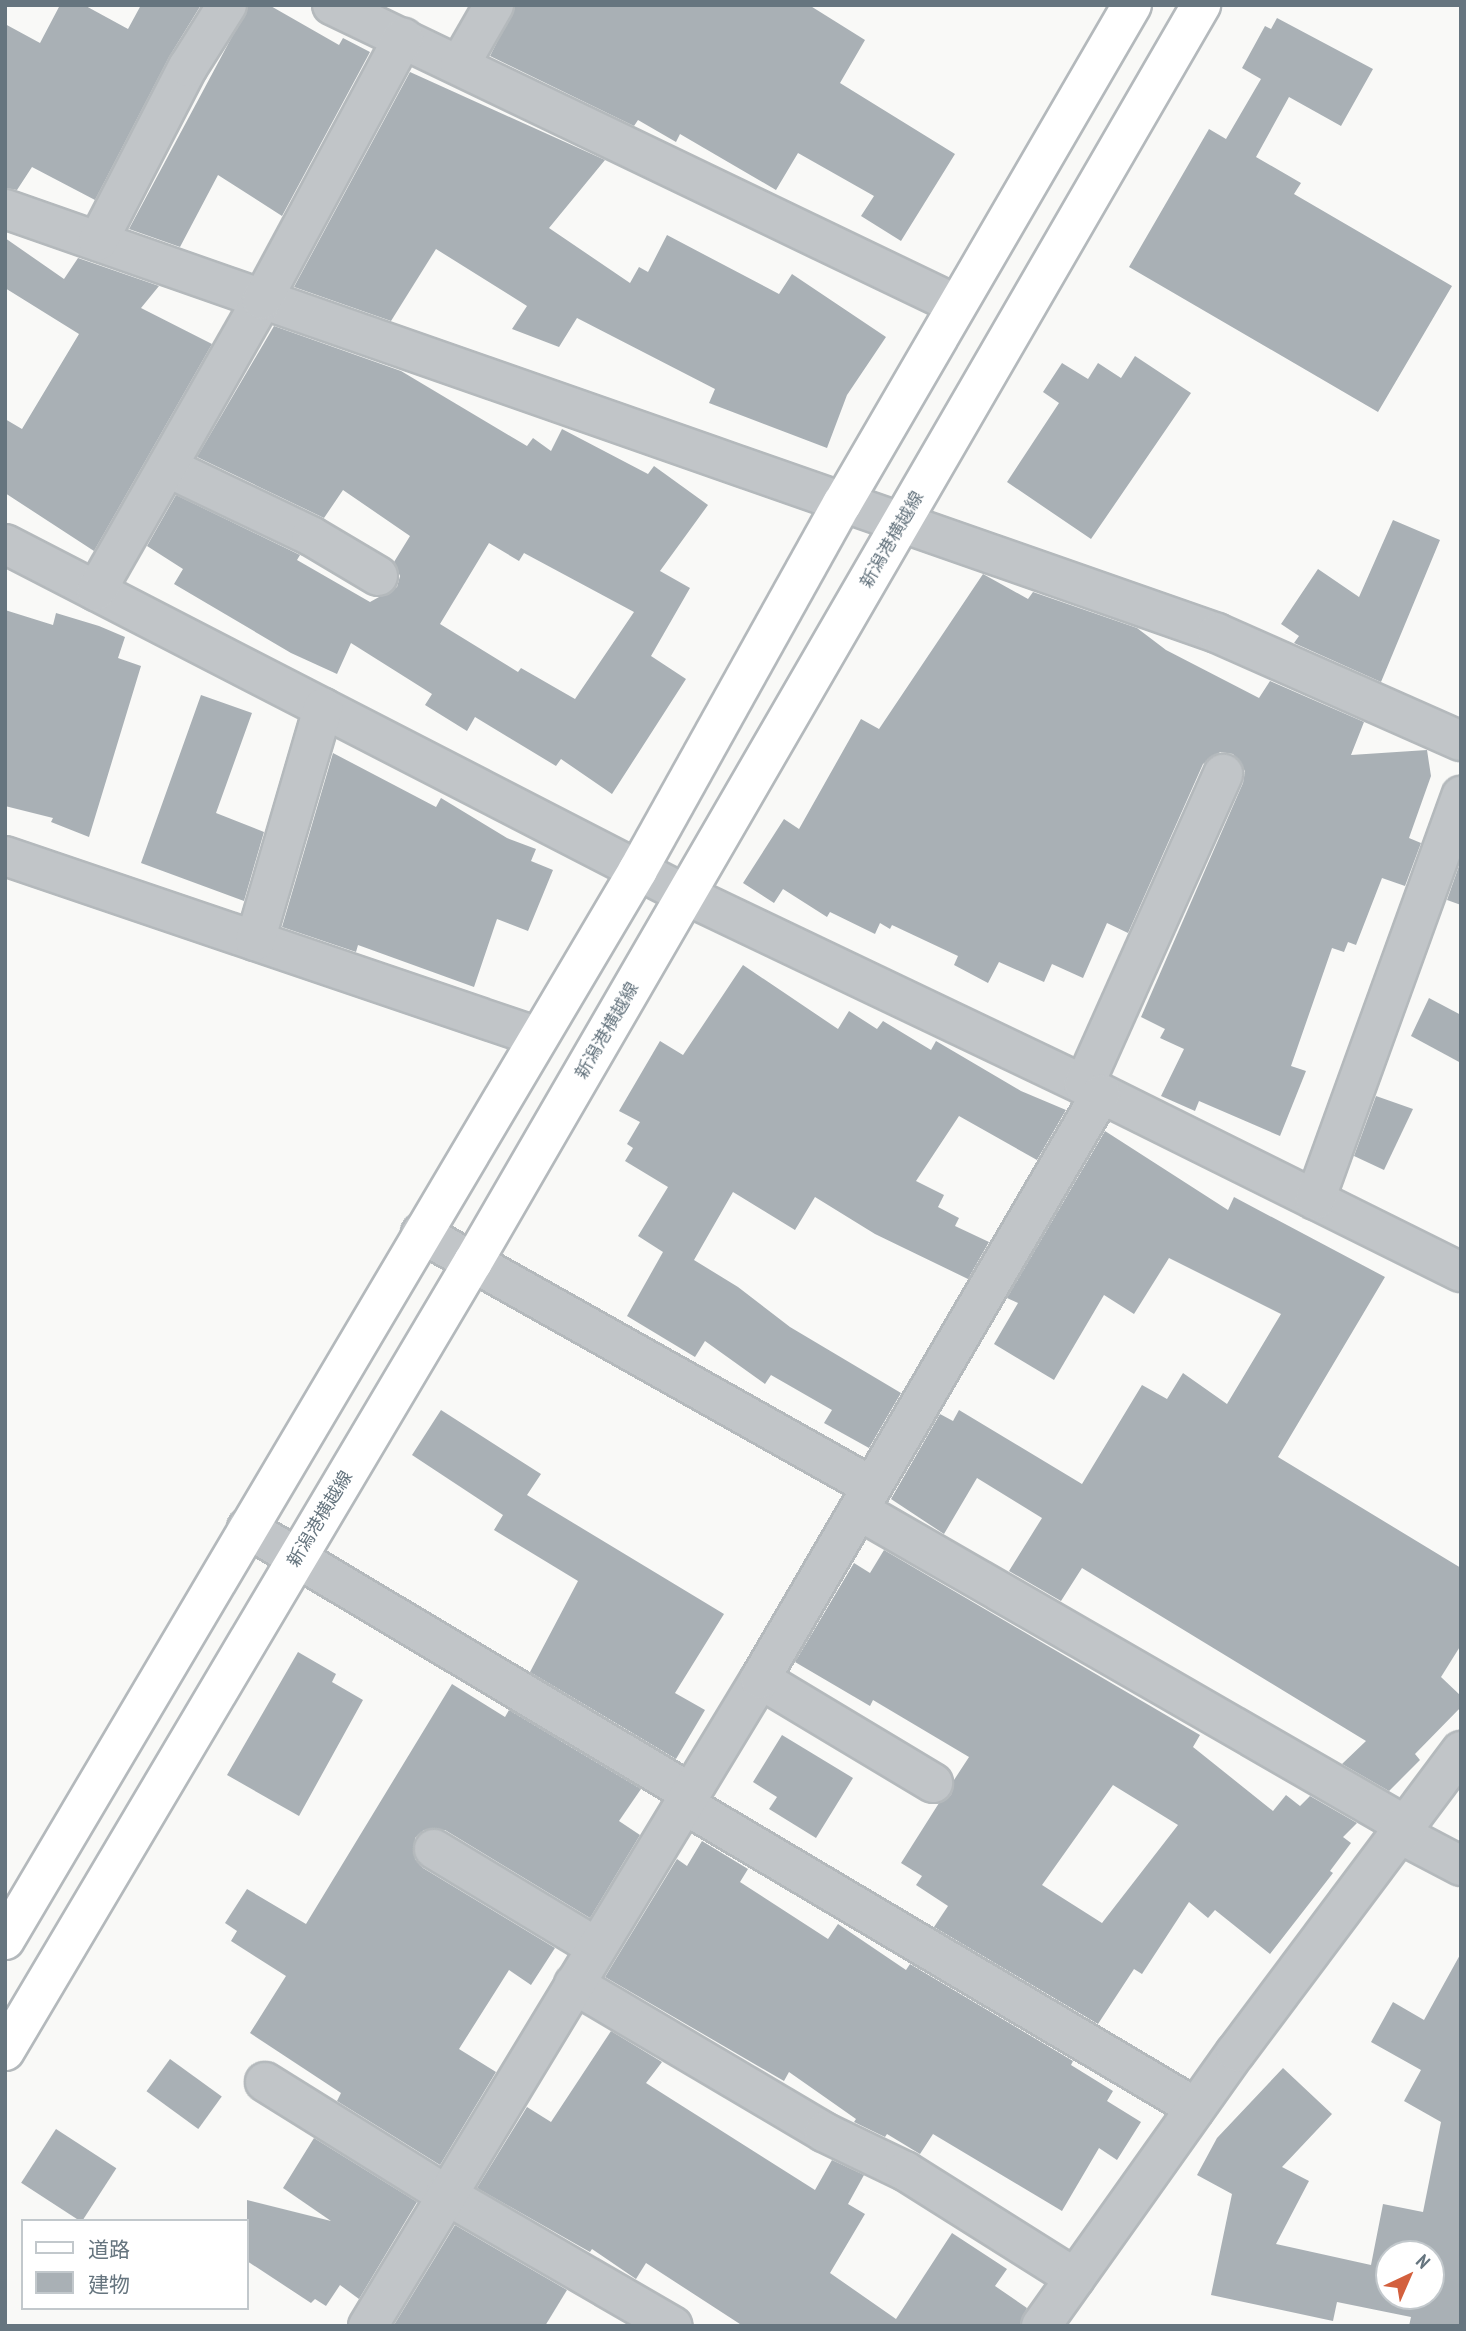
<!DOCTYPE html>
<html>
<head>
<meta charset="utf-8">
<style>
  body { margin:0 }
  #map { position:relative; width:1466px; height:2331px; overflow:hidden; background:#f9f9f7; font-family:"PT Sans Narrow","Noto Sans JP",sans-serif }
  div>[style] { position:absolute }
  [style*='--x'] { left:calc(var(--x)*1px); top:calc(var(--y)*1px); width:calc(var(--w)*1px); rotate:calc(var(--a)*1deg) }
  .building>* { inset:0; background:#a9b0b5; transform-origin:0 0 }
  .roads { filter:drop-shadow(2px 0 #b4b9bc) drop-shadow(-2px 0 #b4b9bc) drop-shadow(0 2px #b4b9bc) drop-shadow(0 -2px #b4b9bc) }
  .minor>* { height:38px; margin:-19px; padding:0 19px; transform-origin:19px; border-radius:19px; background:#c1c5c8 }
  .major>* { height:38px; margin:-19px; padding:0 19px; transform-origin:19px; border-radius:19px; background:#fff }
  span { translate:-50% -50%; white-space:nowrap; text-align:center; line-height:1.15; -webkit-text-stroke:7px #fff; paint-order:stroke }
  .street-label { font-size:18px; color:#66757f }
  .frame { position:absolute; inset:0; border:7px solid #66757f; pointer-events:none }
  .legend { position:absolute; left:21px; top:2219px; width:228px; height:91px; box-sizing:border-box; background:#fff; border:2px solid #c2c8cc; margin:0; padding:9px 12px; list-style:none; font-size:21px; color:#66757f }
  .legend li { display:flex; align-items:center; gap:14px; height:35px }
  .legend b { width:35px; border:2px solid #c2c8cc }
  .north { position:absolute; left:1375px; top:2240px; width:70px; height:70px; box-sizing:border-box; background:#fff; border:2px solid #c2c8cc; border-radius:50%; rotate:44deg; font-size:19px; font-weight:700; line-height:28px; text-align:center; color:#66757f }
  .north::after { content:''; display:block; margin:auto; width:24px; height:32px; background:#d3603e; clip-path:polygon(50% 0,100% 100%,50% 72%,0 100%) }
</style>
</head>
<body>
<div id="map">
  <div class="building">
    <i style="clip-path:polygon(60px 5px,84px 5px,128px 29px,141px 5px,201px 5px,169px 57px,95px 200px,32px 167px,17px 190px,5px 188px,5px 24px,40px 43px)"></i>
    <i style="clip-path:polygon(249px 5px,269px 5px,339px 45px,343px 38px,370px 52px,282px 216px,218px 175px,180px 247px,129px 229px)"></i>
    <i style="clip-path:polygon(516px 5px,809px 5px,865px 40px,840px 83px,955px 154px,901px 241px,861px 216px,874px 196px,798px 153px,776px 190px,680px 134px,676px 142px,638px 120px,634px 126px,490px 56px)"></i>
    <i style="clip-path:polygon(1277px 18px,1373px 69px,1341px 126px,1289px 97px,1256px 157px,1301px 183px,1294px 194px,1452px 286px,1378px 412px,1129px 267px,1209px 129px,1226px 139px,1261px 79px,1242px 68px,1265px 26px,1271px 29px)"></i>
    <i style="clip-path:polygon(410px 72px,605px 160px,549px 228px,630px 283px,639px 267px,648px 272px,667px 235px,779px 294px,792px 274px,886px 337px,847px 395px,827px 448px,709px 403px,715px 389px,577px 318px,559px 347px,512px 329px,527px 306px,436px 249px,391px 321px,294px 287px)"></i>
    <i style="clip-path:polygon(5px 238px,64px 279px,78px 258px,159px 286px,141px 308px,212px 344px,94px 551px,5px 493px,5px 419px,22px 429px,79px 334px,5px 288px)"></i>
    <i style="clip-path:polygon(evenodd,274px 326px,401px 371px,527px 446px,533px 438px,551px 451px,562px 429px,648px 474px,654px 466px,708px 505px,660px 571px,690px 588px,651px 656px,686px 679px,612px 794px,561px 759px,556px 766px,475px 717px,467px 731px,425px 705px,432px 694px,351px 643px,337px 674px,291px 653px,174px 584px,183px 569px,147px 546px,176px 495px,300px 555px,297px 560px,370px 602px,397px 587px,400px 576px,394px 562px,410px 536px,343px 490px,324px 518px,197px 457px,274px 326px,489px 543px,519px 561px,524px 553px,634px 612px,575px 699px,521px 668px,518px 672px,440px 624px,489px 543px)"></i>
    <i style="clip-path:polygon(1135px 356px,1191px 393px,1091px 539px,1007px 482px,1059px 403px,1043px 392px,1062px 363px,1088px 379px,1098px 363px,1121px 378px)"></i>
    <i style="clip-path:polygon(1393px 520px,1440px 540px,1381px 682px,1294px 643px,1299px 636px,1281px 624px,1318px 569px,1359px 597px)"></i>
    <i style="clip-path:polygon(983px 574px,1028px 599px,1033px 592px,1137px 628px,1166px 650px,1259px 698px,1270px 681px,1364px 722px,1351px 755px,1427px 750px,1431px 776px,1409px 838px,1421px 843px,1405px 886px,1382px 878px,1356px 945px,1348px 942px,1344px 952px,1332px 948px,1291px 1066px,1306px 1071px,1280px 1136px,1199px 1101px,1195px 1111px,1161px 1096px,1184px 1049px,1160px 1038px,1165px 1029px,1141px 1017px,1243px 783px,1245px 771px,1233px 754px,1220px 752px,1203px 764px,1128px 933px,1107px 923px,1083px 978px,1052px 964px,1044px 982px,999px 962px,988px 983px,954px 965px,958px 956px,892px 925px,890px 929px,880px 923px,875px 934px,830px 912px,827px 917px,783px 889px,774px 903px,743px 883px,784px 819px,799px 829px,861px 719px,879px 729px)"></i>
    <i style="clip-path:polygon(5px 610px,53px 625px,56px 613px,99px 626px,125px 637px,118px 658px,141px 666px,89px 837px,51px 822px,53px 818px,5px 806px)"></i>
    <i style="clip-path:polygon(201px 695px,252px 713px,216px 813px,264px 832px,244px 901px,141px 863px)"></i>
    <i style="clip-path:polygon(333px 753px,436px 807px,441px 798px,507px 838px,536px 849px,531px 861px,553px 870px,528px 931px,497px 919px,474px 987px,358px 945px,356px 952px,282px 927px)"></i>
    <i style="clip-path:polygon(1460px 863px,1461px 863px,1461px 905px,1447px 900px)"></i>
    <i style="clip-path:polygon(743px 965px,838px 1029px,849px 1011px,877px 1029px,883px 1021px,931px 1050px,936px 1041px,1021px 1091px,1066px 1110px,1037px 1160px,959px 1116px,916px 1181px,944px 1195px,938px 1207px,959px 1218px,955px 1226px,989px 1242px,968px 1279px,875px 1234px,815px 1197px,795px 1230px,733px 1192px,694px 1260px,738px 1287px,790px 1327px,901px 1393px,869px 1448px,824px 1423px,832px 1410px,771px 1375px,765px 1384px,705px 1341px,695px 1357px,627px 1316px,663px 1252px,638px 1236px,668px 1187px,625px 1161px,633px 1148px,627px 1144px,640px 1122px,619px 1111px,660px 1041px,683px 1055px)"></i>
    <i style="clip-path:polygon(1429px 998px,1461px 1015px,1461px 1063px,1411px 1036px)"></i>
    <i style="clip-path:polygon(1376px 1096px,1413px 1109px,1384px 1170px,1354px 1156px)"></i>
    <i style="clip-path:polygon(1105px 1131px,1228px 1210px,1234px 1197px,1385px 1277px,1278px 1457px,1461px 1568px,1461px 1645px,1441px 1677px,1461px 1696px,1461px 1707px,1415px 1754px,1420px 1760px,1389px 1791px,1342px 1764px,1366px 1741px,1082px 1568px,1061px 1601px,1009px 1571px,1042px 1518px,977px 1478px,944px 1534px,891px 1499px,940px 1414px,953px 1421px,959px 1410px,1082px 1484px,1142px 1385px,1167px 1399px,1183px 1373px,1227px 1404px,1281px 1314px,1169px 1258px,1134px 1314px,1104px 1295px,1054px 1380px,994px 1344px,1018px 1303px,1007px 1298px)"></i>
    <i style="clip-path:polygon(441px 1410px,541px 1474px,527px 1495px,724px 1614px,675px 1693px,705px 1710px,676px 1759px,530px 1672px,578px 1581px,494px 1530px,503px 1515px,412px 1455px)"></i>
    <i style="clip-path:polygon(evenodd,884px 1550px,1200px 1735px,1193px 1747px,1273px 1811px,1286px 1795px,1300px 1806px,1310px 1796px,1357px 1823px,1343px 1837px,1351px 1843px,1330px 1871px,1333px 1873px,1270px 1954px,1215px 1910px,1208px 1918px,1189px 1902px,1142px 1974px,1134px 1969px,1098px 2024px,934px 1927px,948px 1906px,916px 1885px,922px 1876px,901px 1863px,939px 1803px,951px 1795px,954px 1780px,969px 1757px,873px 1700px,870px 1706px,795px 1662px,854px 1563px,870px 1573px,884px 1550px,1113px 1785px,1178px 1825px,1102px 1923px,1042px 1885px,1113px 1785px)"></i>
    <i style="clip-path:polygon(298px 1652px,336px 1674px,332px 1682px,363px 1700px,299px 1816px,227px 1775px)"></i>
    <i style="clip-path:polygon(452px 1684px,505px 1717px,509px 1710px,641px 1789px,619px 1821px,640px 1835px,590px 1918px,445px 1830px,424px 1830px,415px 1838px,415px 1859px,423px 1868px,555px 1948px,531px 1985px,509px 1970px,459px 2049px,496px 2072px,440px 2165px,337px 2101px,341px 2093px,250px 2033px,286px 1976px,231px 1941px,237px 1931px,225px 1923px,247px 1889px,306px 1924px)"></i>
    <i style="clip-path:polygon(782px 1735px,853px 1778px,816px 1838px,769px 1809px,777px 1797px,753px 1782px)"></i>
    <i style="clip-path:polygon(702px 1841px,748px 1869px,740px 1882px,828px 1939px,838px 1924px,906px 1970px,910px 1964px,1073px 2061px,1071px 2065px,1113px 2091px,1107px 2101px,1141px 2122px,1117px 2160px,1099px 2148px,1062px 2211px,933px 2134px,920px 2154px,887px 2134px,885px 2137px,854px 2122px,856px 2119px,789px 2072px,784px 2081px,605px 1977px,677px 1859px,687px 1866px)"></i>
    <i style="clip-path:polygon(evenodd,1461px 1953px,1461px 2326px,1409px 2326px,1411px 2317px,1337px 2302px,1333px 2321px,1211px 2295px,1232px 2194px,1197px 2175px,1217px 2138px,1283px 2068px,1332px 2114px,1282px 2167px,1309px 2181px,1276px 2244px,1371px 2265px,1383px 2204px,1423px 2212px,1441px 2122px,1404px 2101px,1421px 2070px,1371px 2042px,1393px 2002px,1424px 2020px,1461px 1953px,1389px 2254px,1431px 2254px,1431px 2296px,1389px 2296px,1389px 2254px)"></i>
    <i style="clip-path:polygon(611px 2031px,662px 2062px,646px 2083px,815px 2190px,832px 2160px,864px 2175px,848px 2204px,865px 2214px,830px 2273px,896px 2319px,952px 2233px,1007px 2269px,995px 2286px,1027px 2308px,1019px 2326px,743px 2326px,646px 2263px,636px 2279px,592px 2249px,590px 2252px,477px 2188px,527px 2107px,551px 2122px)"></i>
    <i style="left:170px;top:2059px;width:64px;height:40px;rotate:36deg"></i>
    <i style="left:56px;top:2129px;width:72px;height:64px;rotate:33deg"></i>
    <i style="clip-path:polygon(314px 2138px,417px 2202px,359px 2299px,340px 2285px,326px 2306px,315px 2299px,311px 2303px,247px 2261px,247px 2200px,331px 2221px,283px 2188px)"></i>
    <i style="clip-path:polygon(455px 2225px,567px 2290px,545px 2326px,394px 2325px)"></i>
  </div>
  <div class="roads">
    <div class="minor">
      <i style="--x:332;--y:5;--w:693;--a:25.64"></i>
      <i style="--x:460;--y:64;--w:68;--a:-60"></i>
      <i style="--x:5;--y:209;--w:1284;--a:19.28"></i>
      <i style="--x:1217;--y:633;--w:267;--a:23.9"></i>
      <i style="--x:98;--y:241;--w:196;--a:-62.7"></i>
      <i style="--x:188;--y:67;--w:73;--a:-57.8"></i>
      <i style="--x:167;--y:467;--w:160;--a:25.6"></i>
      <i style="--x:311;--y:536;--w:78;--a:30.8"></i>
      <i style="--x:5;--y:544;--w:766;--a:27.27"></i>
      <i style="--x:686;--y:895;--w:441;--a:25.5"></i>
      <i style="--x:1084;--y:1085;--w:421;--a:26.4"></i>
      <i style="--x:96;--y:591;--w:335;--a:-60.3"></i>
      <i style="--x:262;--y:300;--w:298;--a:-61.7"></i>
      <i style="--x:5;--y:856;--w:563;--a:18.76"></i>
      <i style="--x:255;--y:941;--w:243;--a:-73.7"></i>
      <i style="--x:1084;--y:1085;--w:341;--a:-65.9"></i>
      <i style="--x:1315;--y:1200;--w:430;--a:-70.1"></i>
      <i style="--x:421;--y:1233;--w:516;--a:29.35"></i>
      <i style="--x:860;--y:1511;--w:633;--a:29.97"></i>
      <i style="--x:247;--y:1528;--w:516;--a:30.89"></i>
      <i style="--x:760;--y:1679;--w:202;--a:31"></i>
      <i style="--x:684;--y:1804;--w:595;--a:30.7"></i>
      <i style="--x:1402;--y:1835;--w:67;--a:27.7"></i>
      <i style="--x:434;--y:1849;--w:189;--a:31.2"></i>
      <i style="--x:574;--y:1984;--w:291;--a:30.6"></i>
      <i style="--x:824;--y:2132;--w:90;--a:25.7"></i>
      <i style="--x:905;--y:2171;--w:201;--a:32.2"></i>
      <i style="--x:265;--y:2082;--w:212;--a:31.9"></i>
      <i style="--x:445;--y:2194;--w:263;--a:30.1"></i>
      <i style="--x:368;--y:2326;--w:756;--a:-58.79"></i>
      <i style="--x:760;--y:1679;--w:677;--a:-59.76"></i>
      <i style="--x:1041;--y:2326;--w:336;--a:-54.6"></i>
      <i style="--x:1236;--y:2052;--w:376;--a:-53.2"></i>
    </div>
    <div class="major">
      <i style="--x:5;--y:1940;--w:1243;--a:-59.39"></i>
      <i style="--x:638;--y:870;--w:419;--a:-60.9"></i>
      <i style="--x:842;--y:504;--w:577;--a:-59.84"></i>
      <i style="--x:5;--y:2051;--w:917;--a:-59.33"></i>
      <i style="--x:473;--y:1262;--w:1453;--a:-59.92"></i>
    </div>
  </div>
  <div class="street-label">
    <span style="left:892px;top:540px;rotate:-60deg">新潟港横越線</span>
    <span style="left:607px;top:1031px;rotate:-60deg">新潟港横越線</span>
    <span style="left:320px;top:1519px;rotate:-59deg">新潟港横越線</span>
  </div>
  <div class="frame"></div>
  <ul class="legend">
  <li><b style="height:9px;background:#fff"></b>道路</li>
  <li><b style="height:19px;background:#a9b0b5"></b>建物</li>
  </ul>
  <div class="north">N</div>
</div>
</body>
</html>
